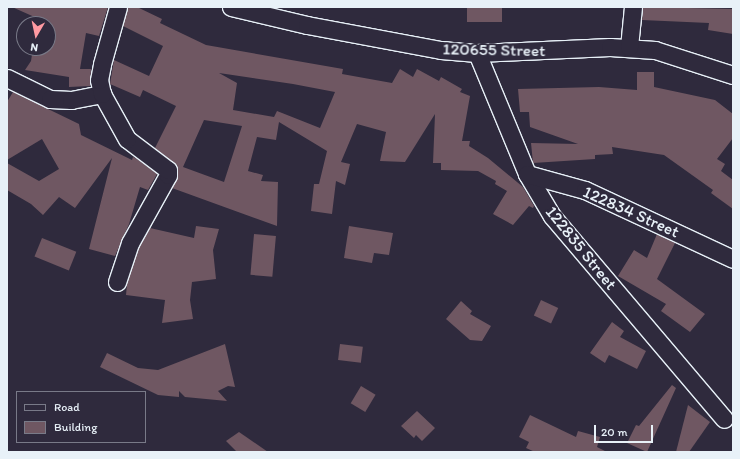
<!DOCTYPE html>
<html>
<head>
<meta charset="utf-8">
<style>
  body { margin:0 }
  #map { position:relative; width:740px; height:459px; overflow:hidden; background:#2f2a3d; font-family:Itim,sans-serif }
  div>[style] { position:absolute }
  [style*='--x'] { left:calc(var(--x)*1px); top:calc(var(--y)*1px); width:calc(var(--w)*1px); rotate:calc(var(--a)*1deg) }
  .building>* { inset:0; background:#6f5762; transform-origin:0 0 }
  .roads { filter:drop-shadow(1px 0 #e8f1f8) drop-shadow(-1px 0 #e8f1f8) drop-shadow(0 1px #e8f1f8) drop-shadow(0 -1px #e8f1f8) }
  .street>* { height:17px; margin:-8.5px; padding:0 8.5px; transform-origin:8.5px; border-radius:8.5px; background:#2f2a3d }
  span { translate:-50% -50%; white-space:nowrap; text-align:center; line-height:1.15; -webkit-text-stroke:4px #2f2a3d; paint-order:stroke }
  .street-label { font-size:17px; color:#e8f1f8 }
  .frame { position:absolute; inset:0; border:8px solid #e8f1f8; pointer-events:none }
  .legend { position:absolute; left:16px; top:391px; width:130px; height:52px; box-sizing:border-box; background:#2f2a3d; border:1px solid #797a88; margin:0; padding:5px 7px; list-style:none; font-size:12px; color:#e8f1f8 }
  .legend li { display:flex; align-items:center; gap:8px; height:20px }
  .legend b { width:20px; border:1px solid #797a88 }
  .north { position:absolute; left:16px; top:16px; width:40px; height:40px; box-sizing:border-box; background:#2f2a3d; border:1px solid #797a88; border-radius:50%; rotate:189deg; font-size:11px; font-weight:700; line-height:16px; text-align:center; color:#e8f1f8 }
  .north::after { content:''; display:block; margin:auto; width:14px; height:18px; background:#ff9aa2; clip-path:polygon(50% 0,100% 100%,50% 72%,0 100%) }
  .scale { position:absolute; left:594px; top:425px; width:59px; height:18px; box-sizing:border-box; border:2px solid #e8f1f8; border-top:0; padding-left:5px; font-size:12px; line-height:14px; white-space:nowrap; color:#e8f1f8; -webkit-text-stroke:3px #2f2a3d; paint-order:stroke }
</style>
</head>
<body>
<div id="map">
  <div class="building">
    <i style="clip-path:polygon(12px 7px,108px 7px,99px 36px,86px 33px,80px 69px,91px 69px,90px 86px,69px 87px,69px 77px,25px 70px,31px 61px,33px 48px,48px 48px,48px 23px)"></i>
    <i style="clip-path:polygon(evenodd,128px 7px,137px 7px,162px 19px,160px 23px,206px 45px,343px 69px,342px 74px,392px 83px,400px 69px,413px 77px,417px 69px,439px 81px,441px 77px,462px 89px,460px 92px,470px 96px,462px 141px,470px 141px,469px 146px,488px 158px,523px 187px,534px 206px,533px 208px,529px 206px,513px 225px,493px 214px,507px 191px,495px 184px,496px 181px,478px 171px,441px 170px,441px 163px,433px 163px,435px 114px,405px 162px,380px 161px,386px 132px,357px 124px,341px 162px,350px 164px,345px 185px,336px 181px,332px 214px,311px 211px,314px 184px,319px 184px,327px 151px,279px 122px,276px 140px,257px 137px,248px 171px,263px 175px,261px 181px,278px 182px,277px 226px,172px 188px,178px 175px,177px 166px,155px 148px,176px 106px,143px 90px,140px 97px,110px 84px,114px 60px,149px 76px,163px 46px,123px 26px,128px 7px,219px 73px,293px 84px,335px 92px,320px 128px,277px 111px,274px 117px,233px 110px,237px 83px,219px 73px,128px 7px,204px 120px,242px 126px,224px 182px,183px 167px,204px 120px)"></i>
    <i style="left:467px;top:7px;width:35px;height:15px"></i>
    <i style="clip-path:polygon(643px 7px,733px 9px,733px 34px,708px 30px,709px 23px,642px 20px)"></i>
    <i style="clip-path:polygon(637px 72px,654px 72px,654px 87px,715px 100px,733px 114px,733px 138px,717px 159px,725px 164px,721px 171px,733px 180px,733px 209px,711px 193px,713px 190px,664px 155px,612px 147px,613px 154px,595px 155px,595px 159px,533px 163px,531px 143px,578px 144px,530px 127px,529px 112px,520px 112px,518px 89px,599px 87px,637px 90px)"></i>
    <i style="clip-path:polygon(13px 92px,79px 124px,81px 135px,132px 160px,133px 157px,137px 159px,157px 174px,148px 190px,140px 187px,129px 224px,115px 256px,89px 249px,112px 158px,75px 208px,59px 197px,43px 215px,31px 204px,7px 190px,7px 163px,39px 181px,59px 169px,42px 139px,7px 160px,7px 102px)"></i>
    <i style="clip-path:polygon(196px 226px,219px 229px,213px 250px,216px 279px,192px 282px,190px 300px,193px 319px,162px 323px,165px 300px,126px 295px,127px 284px,139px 247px,150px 228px,194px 238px)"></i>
    <i style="clip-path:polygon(349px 226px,393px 233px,389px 255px,374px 253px,372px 263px,344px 258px)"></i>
    <i style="left:254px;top:234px;width:22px;height:41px;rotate:5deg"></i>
    <i style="clip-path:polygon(657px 234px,675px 243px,657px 279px,705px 314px,690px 332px,661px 311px,666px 304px,618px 276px,634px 250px,647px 258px)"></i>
    <i style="left:42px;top:238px;width:37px;height:20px;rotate:22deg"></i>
    <i style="left:541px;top:300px;width:19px;height:17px;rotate:25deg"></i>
    <i style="clip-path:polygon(461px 301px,472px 311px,470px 314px,491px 326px,482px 341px,470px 340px,446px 319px)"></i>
    <i style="clip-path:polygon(612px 322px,624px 331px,620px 337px,646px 351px,637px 369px,609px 355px,605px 363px,590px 353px)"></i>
    <i style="clip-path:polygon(225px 344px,235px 387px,228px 386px,218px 391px,227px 401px,185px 397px,179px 391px,179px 397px,158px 395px,100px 367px,107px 353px,138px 368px,158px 370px)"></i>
    <i style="left:340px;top:344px;width:23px;height:16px;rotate:7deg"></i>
    <i style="clip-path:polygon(672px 385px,676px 388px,647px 452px,627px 443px,636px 425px,639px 426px)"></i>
    <i style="left:361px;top:386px;width:17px;height:20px;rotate:31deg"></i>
    <i style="clip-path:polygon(688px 405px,710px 422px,689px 452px,676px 452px)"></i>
    <i style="clip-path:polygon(417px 411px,435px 428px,422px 441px,416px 435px,414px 438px,401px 426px)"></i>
    <i style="clip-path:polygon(530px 415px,576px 437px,578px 431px,600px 437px,597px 447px,607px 452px,535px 452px,526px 448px,529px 442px,519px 437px)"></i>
    <i style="clip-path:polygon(239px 432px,268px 452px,237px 452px,226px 441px)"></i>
  </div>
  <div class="roads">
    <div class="street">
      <i style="--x:231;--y:7;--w:78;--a:13.3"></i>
      <i style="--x:307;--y:25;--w:136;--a:10.6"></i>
      <i style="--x:441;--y:50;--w:36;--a:5"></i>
      <i style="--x:477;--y:53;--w:133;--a:-2.6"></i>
      <i style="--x:610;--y:47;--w:45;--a:3.8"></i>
      <i style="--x:655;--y:50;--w:82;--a:17.8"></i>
      <i style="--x:629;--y:47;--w:40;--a:-84.3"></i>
      <i style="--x:477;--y:53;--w:131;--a:67.5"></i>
      <i style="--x:527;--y:174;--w:49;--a:59.2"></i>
      <i style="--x:552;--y:216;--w:266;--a:49.7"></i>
      <i style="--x:7;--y:78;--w:48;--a:26"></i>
      <i style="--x:50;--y:99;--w:21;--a:3"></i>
      <i style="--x:71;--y:100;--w:32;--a:-11"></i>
      <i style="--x:527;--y:174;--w:60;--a:15.4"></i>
      <i style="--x:585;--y:190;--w:163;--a:25"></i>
      <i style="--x:117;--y:282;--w:41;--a:-71.6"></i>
      <i style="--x:130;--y:243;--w:78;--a:-60.8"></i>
      <i style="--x:168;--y:175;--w:5;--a:-90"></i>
      <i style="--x:168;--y:170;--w:51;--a:-142.9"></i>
      <i style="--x:127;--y:139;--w:51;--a:-119.1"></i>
      <i style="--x:102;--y:94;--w:14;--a:-102"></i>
      <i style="--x:99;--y:80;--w:16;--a:-79"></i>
      <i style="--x:102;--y:64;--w:59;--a:-74.3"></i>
    </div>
  </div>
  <div class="street-label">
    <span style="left:494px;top:50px;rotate:1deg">120655 Street</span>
    <span style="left:631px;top:212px;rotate:24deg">122834 Street</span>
    <span style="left:581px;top:248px;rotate:51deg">122835 Street</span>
  </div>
  <div class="frame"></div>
  <ul class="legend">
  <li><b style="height:5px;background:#2f2a3d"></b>Road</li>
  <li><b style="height:11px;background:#6f5762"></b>Building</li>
  </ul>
  <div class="north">N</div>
  <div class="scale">20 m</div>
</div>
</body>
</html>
